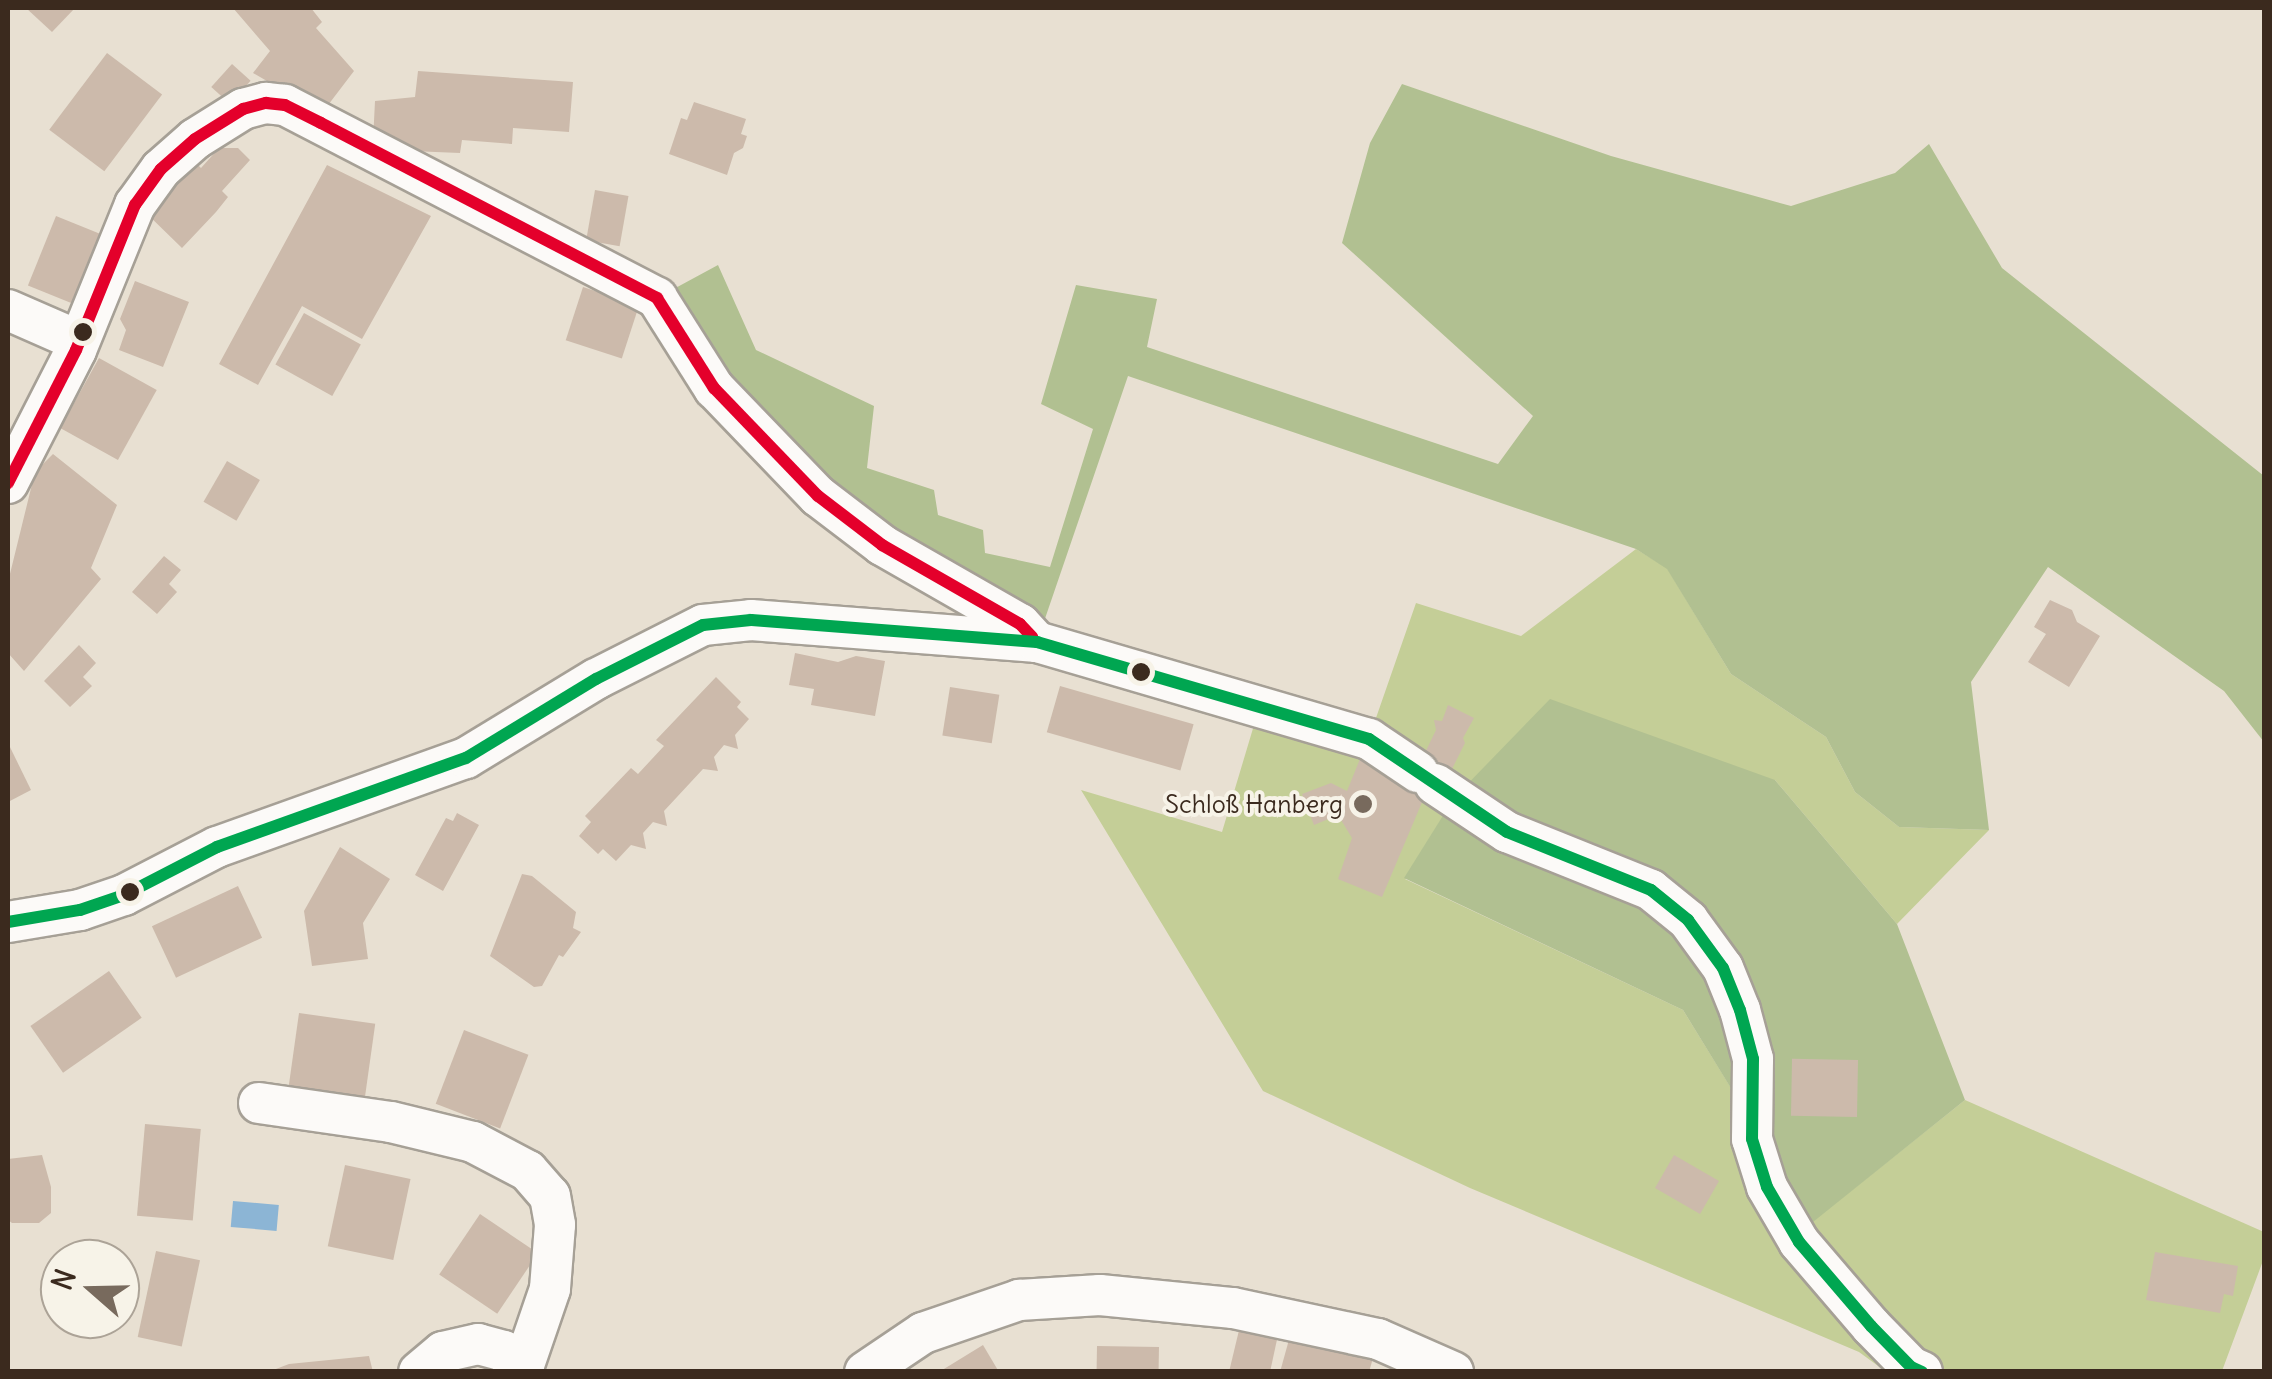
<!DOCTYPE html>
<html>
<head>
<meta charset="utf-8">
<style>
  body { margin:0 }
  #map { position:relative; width:2272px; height:1379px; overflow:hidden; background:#e8e0d2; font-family:Delius,sans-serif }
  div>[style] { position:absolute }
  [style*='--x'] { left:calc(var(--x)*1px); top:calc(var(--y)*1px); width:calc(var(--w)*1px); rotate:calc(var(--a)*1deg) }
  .green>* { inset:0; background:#c4ce97 }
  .forest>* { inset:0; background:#b1c091 }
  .water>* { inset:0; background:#8cb5d5; transform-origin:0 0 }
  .building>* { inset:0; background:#ccbaab; transform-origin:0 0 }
  .roads { filter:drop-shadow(2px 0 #a6a096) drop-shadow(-2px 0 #a6a096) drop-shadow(0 2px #a6a096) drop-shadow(0 -2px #a6a096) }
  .minor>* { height:40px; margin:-20px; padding:0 20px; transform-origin:20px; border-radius:20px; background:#fcfaf8 }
  .bus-1>* { height:12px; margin:-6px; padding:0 6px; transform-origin:6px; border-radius:6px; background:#e4002b }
  .bus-2>* { height:12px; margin:-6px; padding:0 6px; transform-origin:6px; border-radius:6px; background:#00a651 }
  .dots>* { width:28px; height:28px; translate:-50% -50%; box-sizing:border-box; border:5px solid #f7f3e8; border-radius:50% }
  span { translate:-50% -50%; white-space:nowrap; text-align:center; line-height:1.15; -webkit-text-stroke:8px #f7f3e8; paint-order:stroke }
  .poi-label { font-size:25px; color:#3b2a1e }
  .right { translate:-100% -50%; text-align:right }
  .frame { position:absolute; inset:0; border:10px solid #3b2a1e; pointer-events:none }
  .north { position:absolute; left:40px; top:1239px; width:100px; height:100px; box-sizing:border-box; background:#f7f3e8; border:2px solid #aca397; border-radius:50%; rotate:290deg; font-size:28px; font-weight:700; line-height:40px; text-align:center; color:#3b2a1e }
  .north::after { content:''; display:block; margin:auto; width:35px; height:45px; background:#786a5d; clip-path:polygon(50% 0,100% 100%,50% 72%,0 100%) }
</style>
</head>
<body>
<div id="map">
  <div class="green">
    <i style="clip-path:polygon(1636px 549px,1667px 568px,1731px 674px,1826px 737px,1855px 792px,1899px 827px,1989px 830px,1897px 924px,1775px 780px,1405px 879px,1683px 1010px,1813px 1221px,1965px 1100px,2264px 1232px,2264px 1258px,2222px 1371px,1885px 1371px,1859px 1352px,1470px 1188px,1263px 1091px,1081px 790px,1222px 832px,1260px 705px,1369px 738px,1416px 603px,1521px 636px)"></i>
  </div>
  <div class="forest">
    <i style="clip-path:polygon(1402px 84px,1611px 156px,1791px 206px,1895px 173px,1929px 144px,2002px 268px,2264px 476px,2264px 742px,2224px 691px,2048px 567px,1971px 682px,1989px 830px,1899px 827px,1855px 792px,1826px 737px,1731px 674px,1667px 569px,1636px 549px,1128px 376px,1037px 642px,882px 545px,657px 298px,718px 265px,756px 350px,874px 406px,867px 468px,934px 490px,938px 515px,983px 530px,985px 553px,1050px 567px,1093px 429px,1041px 404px,1076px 285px,1157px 299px,1147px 347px,1498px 464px,1533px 416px,1342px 243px,1370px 143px)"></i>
    <i style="clip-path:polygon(1550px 699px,1775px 780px,1897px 924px,1965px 1100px,1813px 1222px,1683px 1010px,1404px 878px,1454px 798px)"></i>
  </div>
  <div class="water">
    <i style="left:233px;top:1201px;width:46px;height:26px;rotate:5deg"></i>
  </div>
  <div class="building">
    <i style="clip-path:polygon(26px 8px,75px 8px,52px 32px)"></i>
    <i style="clip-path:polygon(233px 8px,311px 8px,322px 22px,316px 28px,354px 71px,322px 113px,253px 73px,270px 51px)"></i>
    <i style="left:107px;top:53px;width:69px;height:96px;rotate:37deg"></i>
    <i style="left:232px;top:64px;width:25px;height:31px;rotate:42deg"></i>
    <i style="clip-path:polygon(418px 71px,573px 82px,569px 132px,513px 128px,512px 144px,462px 140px,460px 153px,411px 151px,373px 141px,375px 101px,415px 97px)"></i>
    <i style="clip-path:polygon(694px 102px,746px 119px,741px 134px,747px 136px,743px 148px,734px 153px,727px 175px,669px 154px,681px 118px,687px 120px)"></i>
    <i style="clip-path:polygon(219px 148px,238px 148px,250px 160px,222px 191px,228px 197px,216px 212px,182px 248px,143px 210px,194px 161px,201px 168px)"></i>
    <i style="clip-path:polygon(327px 165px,431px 216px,362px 339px,302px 306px,258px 385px,219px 364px)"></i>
    <i style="left:595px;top:190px;width:34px;height:51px;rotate:10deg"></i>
    <i style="left:56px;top:216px;width:48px;height:75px;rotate:22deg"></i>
    <i style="clip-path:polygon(135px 281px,189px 302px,163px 367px,119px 350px,126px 330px,120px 319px)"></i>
    <i style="left:583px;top:287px;width:59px;height:56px;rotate:18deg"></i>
    <i style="left:304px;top:313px;width:65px;height:59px;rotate:29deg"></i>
    <i style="left:99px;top:358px;width:66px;height:80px;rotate:29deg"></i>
    <i style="clip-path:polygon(53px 454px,117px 505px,91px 568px,101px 579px,24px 671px,8px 653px,8px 582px,35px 472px)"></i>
    <i style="left:227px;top:461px;width:38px;height:47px;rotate:30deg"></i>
    <i style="clip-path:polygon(164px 556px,181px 570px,169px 584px,177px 592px,157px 614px,132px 592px)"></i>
    <i style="clip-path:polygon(2050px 600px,2072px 610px,2077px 622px,2100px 636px,2069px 687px,2028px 662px,2046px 634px,2034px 627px)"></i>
    <i style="clip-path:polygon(79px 645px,96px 663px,83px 677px,92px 686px,70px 707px,44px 681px)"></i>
    <i style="clip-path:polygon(795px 653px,838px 662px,856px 656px,885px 661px,875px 716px,811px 705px,814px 689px,789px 685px)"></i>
    <i style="clip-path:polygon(716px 677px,741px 702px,737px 707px,749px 719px,735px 735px,738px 749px,724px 745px,714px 757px,718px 771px,703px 769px,664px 811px,667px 826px,653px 822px,643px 833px,646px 849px,631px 845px,616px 861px,603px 849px,598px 854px,579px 836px,591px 822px,585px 816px,631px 768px,638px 774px,664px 746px,656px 740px)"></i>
    <i style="left:1060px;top:686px;width:139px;height:48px;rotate:16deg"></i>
    <i style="left:950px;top:687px;width:50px;height:49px;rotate:9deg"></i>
    <i style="clip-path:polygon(1448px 705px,1474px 718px,1463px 738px,1465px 743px,1447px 779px,1428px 788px,1382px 897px,1338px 879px,1352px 838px,1338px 815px,1314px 825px,1302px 794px,1331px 783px,1347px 791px,1360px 759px,1376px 765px,1421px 761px,1436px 730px,1434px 720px,1442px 721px)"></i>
    <i style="clip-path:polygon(8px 743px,31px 790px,8px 802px)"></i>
    <i style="clip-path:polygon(457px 813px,479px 825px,443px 891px,415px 875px,446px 818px,453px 821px)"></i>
    <i style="clip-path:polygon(340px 847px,390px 879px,363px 923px,368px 959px,312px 966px,304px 911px)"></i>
    <i style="clip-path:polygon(522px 874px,532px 876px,576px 912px,573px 928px,581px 932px,563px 957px,559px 955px,542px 986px,534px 987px,490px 956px)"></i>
    <i style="left:238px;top:886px;width:57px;height:95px;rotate:65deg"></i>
    <i style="left:109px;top:971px;width:57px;height:96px;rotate:55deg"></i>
    <i style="left:299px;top:1013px;width:77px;height:75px;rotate:8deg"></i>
    <i style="left:464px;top:1030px;width:69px;height:79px;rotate:21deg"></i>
    <i style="left:1858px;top:1060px;width:57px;height:66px;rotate:91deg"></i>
    <i style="left:145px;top:1124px;width:56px;height:92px;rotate:5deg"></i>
    <i style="clip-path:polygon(42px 1155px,51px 1187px,51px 1213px,39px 1223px,12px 1223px,8px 1220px,8px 1159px)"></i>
    <i style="left:1674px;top:1155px;width:52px;height:38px;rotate:30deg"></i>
    <i style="left:345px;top:1165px;width:67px;height:83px;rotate:12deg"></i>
    <i style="left:480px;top:1214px;width:70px;height:73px;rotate:34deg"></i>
    <i style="left:156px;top:1251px;width:45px;height:88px;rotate:12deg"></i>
    <i style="clip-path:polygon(2155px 1252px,2238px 1266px,2233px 1296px,2224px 1294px,2220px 1313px,2146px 1300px)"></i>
    <i style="clip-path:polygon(1240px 1326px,1278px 1335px,1270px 1372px,1229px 1372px)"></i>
    <i style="clip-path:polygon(1290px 1336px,1373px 1358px,1369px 1372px,1280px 1372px)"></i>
    <i style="clip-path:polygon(983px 1345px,999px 1372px,939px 1372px)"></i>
    <i style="left:1097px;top:1346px;width:62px;height:26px;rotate:1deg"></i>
    <i style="clip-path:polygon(369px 1356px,373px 1372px,268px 1372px,289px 1364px)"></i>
  </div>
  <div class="roads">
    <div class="minor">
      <i style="--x:8;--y:310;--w:77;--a:23.6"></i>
      <i style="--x:8;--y:483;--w:149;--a:-62.9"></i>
      <i style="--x:76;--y:350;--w:157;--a:-67.9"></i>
      <i style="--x:135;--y:205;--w:44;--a:-54.2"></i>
      <i style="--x:161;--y:169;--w:45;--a:-41.4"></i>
      <i style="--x:195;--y:139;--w:57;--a:-32"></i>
      <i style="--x:243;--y:109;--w:24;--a:-15"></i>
      <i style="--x:266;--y:103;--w:19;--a:6"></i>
      <i style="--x:285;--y:105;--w:419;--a:27.4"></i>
      <i style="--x:657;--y:298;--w:107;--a:57.7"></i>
      <i style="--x:714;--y:388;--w:150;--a:46.1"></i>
      <i style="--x:818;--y:496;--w:81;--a:37.4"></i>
      <i style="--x:882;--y:545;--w:159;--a:29.8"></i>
      <i style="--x:1020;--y:624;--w:25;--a:47"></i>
      <i style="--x:1435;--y:784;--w:87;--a:33.7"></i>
      <i style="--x:1507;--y:832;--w:155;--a:21.9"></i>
      <i style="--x:1651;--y:890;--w:48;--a:39"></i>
      <i style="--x:1688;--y:920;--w:59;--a:53.9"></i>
      <i style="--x:1723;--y:968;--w:45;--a:68"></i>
      <i style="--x:1740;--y:1010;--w:51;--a:75.1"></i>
      <i style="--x:1753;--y:1059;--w:80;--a:90.7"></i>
      <i style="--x:1752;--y:1139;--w:50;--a:72.6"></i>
      <i style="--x:1767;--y:1187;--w:64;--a:59.8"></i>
      <i style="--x:1799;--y:1242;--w:111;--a:49.4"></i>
      <i style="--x:1871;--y:1326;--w:57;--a:45.7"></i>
      <i style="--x:1911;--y:1367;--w:12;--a:24"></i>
      <i style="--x:8;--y:922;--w:73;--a:-9.5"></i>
      <i style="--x:80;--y:910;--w:46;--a:-18.8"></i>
      <i style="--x:124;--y:895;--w:105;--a:-27.3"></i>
      <i style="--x:217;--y:847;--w:264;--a:-19.7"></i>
      <i style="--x:466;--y:758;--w:152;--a:-31.3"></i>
      <i style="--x:596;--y:679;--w:120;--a:-26.8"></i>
      <i style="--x:703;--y:625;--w:48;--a:-5.9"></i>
      <i style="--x:751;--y:620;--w:287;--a:4.4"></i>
      <i style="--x:1037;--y:642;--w:346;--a:16.3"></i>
      <i style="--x:1369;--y:739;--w:59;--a:34"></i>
      <i style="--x:259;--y:1103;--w:133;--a:8.2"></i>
      <i style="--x:391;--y:1122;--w:84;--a:13.7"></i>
      <i style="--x:473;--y:1142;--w:62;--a:27.8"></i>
      <i style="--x:528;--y:1171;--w:33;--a:49"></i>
      <i style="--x:550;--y:1196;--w:29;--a:80"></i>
      <i style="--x:555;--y:1225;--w:64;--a:94.5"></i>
      <i style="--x:550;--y:1289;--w:83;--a:108.9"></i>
      <i style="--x:419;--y:1372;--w:31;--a:-40"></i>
      <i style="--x:443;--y:1352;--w:36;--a:-13"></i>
      <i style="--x:478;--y:1344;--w:27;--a:15"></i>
      <i style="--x:504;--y:1351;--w:29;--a:46"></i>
      <i style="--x:865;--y:1372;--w:70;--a:-33.9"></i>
      <i style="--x:923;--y:1333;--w:102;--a:-19"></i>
      <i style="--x:1019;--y:1300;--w:81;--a:-3.5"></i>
      <i style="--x:1100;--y:1295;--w:134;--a:5.6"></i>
      <i style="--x:1233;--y:1308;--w:148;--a:12.1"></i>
      <i style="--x:1378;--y:1339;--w:82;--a:23.7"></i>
    </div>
  </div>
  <div class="bus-1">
    <i style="--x:8;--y:483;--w:149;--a:-62.9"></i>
    <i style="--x:76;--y:350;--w:157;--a:-67.9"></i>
    <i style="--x:135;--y:205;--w:44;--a:-54.2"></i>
    <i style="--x:161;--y:169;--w:45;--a:-41.4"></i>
    <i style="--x:195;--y:139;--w:57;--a:-32"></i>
    <i style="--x:243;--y:109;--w:24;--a:-15"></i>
    <i style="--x:266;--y:103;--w:19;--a:6"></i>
    <i style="--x:285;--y:105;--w:40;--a:26.6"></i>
    <i style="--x:321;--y:123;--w:379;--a:27.5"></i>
    <i style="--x:657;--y:298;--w:107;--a:57.7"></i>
    <i style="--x:714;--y:388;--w:150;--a:46.1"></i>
    <i style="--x:818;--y:496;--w:81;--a:37.4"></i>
    <i style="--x:882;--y:545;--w:159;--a:29.8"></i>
    <i style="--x:1020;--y:624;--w:18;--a:47"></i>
  </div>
  <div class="bus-2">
    <i style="--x:8;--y:922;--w:73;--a:-9.5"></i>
    <i style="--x:80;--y:910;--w:46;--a:-18.8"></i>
    <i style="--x:124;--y:895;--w:105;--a:-27.3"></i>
    <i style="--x:217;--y:847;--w:264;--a:-19.7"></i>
    <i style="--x:466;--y:758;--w:152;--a:-31.3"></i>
    <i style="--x:596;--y:679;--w:120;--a:-26.8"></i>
    <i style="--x:703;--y:625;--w:48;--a:-5.9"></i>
    <i style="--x:751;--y:620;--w:287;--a:4.4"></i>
    <i style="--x:1037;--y:642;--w:346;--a:16.3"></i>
    <i style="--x:1369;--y:739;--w:166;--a:34"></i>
    <i style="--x:1507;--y:832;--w:155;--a:21.9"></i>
    <i style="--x:1651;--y:890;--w:48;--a:39"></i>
    <i style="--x:1688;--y:920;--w:59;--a:53.9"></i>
    <i style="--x:1723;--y:968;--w:45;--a:68"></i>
    <i style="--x:1740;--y:1010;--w:51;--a:75.1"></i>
    <i style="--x:1753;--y:1059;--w:80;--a:90.7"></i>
    <i style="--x:1752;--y:1139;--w:50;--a:72.6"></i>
    <i style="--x:1767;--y:1187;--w:64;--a:59.8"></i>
    <i style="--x:1799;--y:1242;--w:111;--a:49.4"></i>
    <i style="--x:1871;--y:1326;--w:57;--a:45.7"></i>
    <i style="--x:1911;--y:1367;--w:12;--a:24"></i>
  </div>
  <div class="dots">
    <i style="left:83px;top:332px;background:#3b2a1e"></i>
    <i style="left:1141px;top:672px;background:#3b2a1e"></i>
    <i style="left:1363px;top:804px;background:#786a5d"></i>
    <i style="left:130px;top:892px;background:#3b2a1e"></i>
  </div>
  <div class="poi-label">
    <span class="right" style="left:1343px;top:804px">Schloß Hanberg</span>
  </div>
  <div class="frame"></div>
  <div class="north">N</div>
</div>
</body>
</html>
